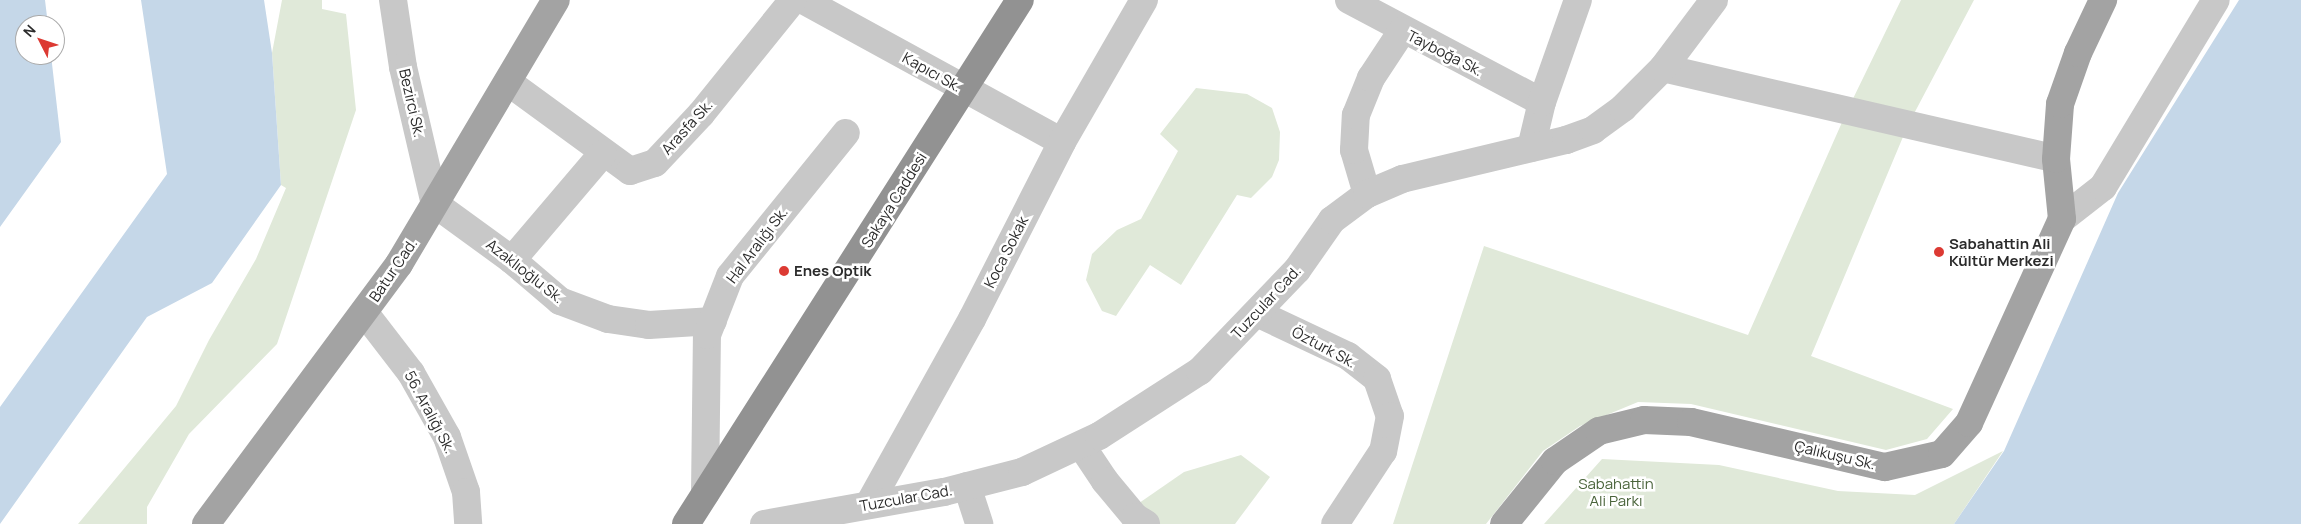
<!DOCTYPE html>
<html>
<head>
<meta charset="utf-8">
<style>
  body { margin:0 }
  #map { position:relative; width:2301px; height:524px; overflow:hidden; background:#fff; font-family:Manrope,sans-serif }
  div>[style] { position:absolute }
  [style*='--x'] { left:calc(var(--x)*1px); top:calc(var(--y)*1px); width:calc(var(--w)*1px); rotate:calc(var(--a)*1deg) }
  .green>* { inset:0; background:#e0e9d9 }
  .water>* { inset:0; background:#c5d7e8 }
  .minor>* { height:28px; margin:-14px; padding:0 14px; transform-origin:14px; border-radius:14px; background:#c8c8c8 }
  .major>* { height:28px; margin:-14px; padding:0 14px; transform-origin:14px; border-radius:14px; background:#a3a3a3 }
  .highway>* { height:28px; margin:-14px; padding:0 14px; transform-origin:14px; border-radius:14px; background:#929292 }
  .dots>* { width:14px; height:14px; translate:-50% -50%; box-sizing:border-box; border:2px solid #fff; border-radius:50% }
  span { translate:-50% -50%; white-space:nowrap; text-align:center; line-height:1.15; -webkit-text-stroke:5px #fff; paint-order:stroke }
  .street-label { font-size:15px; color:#2b2b2b }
  .poi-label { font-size:15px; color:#2b2b2b; font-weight:700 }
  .left { translate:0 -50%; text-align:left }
  .park-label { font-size:15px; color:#4a643b }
  .north { position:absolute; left:15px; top:15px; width:50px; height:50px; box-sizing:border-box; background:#fff; border:1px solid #aaa; border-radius:50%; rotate:311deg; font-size:14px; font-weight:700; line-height:20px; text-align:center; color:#2b2b2b }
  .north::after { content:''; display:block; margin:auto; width:18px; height:22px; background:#dc3a33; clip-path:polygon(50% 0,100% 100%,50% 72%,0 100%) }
</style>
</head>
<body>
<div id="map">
  <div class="green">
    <i style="clip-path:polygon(282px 0,322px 0,322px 9px,346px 14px,356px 110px,277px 344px,189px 434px,147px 507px,147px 524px,78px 524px,176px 406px,209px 340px,256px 259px,286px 188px,281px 185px,272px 53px)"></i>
    <i style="clip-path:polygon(1901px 0,1974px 0,1908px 125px,1811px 356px,1953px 409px,1927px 439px,1886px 450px,1691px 404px,1638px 402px,1580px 426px,1543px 451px,1486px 524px,1393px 524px,1484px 246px,1748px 335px,1847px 111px)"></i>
    <i style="clip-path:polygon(1196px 88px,1247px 94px,1272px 108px,1280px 132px,1279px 160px,1272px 177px,1251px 198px,1237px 195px,1181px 285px,1150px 265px,1116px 316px,1102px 311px,1086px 280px,1092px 254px,1117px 230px,1141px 219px,1178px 151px,1160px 134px)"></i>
    <i style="clip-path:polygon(2003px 451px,1954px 524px,1544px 524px,1602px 459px,1719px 465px,1838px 491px,1915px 495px)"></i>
    <i style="clip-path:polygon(1241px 455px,1270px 477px,1235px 524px,1146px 524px,1129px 510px,1184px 472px)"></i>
  </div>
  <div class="water">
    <i style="clip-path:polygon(0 0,45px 0,48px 25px,25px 25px,25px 55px,51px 55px,61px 142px,0 227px)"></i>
    <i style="clip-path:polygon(141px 0,264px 0,272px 53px,281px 185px,212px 283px,147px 317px,0 524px,0 407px,167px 174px)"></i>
    <i style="clip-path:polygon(2239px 0,2301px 0,2301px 524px,1954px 524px,2004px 451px,2118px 193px)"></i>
  </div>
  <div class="minor">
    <i style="--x:393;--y:0;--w:68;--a:81.5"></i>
    <i style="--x:403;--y:67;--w:141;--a:76.9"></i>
    <i style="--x:435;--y:204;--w:95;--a:36"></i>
    <i style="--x:512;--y:260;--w:63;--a:40.5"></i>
    <i style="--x:560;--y:301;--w:51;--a:20.6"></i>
    <i style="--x:608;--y:319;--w:41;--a:8.3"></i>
    <i style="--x:649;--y:325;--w:64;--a:-3.6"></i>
    <i style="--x:803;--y:0;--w:295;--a:28.7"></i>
    <i style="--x:1349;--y:0;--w:218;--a:27.9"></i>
    <i style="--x:1663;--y:68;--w:403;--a:13"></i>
    <i style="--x:508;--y:82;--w:151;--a:36.1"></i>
    <i style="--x:630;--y:171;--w:26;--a:-18"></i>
    <i style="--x:655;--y:163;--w:67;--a:-46.8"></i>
    <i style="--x:701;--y:114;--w:146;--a:-51.1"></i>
    <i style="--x:1531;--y:148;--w:47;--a:-76.6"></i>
    <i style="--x:1542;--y:102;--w:108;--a:-70.6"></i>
    <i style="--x:1367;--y:194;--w:46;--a:-106.5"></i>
    <i style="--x:1354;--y:150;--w:35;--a:-87"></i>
    <i style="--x:1356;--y:115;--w:40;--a:-68"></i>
    <i style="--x:1371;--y:78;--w:56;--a:-56.6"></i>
    <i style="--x:2062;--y:219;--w:52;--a:-38"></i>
    <i style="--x:2103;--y:187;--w:218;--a:-58.9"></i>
    <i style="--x:512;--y:260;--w:140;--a:-49.6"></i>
    <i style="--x:364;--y:312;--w:77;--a:52.4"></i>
    <i style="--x:411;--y:373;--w:73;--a:60.6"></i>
    <i style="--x:447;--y:437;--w:58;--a:70.9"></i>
    <i style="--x:466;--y:492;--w:32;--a:86"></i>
    <i style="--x:1257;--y:313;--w:101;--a:25.3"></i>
    <i style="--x:1348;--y:356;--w:37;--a:38"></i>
    <i style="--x:1377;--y:379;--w:39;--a:71"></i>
    <i style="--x:1390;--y:416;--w:36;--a:101"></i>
    <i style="--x:1383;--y:451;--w:87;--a:123.3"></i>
    <i style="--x:1081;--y:445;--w:43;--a:56.3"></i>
    <i style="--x:1105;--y:481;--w:47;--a:50.2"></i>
    <i style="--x:1135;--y:517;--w:13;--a:32"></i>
    <i style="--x:967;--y:486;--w:40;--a:72"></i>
    <i style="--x:705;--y:494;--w:159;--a:-89.3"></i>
    <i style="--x:707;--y:335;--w:63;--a:-68.7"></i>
    <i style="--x:730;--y:276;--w:184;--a:-51"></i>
    <i style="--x:869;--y:504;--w:212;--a:-60.9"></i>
    <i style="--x:972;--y:319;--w:199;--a:-63"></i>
    <i style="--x:1062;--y:142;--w:164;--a:-60"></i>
    <i style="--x:764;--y:524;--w:183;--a:-10.1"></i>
    <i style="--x:944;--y:492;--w:81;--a:-14.4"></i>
    <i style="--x:1022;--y:472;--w:85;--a:-25.1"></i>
    <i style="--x:1099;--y:436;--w:120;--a:-32.8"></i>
    <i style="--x:1200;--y:371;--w:140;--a:-46.2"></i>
    <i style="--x:1297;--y:270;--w:61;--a:-55"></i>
    <i style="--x:1332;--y:220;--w:44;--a:-36.6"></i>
    <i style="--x:1367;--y:194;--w:38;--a:-23"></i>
    <i style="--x:1402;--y:179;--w:169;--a:-13.4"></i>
    <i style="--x:1566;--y:140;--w:29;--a:-20"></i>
    <i style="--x:1593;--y:130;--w:37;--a:-36"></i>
    <i style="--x:1623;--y:108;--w:57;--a:-45"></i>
    <i style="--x:1663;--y:68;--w:85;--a:-53.1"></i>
  </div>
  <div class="major">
    <i style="--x:206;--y:524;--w:324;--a:-53.4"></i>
    <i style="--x:399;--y:264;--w:307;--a:-59.3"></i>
    <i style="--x:1504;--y:524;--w:81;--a:-51"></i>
    <i style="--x:1555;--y:461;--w:53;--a:-34.3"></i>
    <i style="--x:1599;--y:431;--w:46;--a:-13.7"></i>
    <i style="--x:1644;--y:420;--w:47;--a:2.4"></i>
    <i style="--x:1691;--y:422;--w:199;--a:13.1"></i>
    <i style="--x:1885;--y:467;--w:58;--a:-12.8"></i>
    <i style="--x:1942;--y:454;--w:41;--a:-48.9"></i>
    <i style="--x:1969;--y:423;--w:224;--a:-65.5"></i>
    <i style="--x:2062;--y:219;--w:60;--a:-95.7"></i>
    <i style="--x:2056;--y:159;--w:55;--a:-85.8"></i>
    <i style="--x:2060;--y:104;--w:54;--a:-70.6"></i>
    <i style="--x:2078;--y:53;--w:59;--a:-64.7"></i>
  </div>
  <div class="highway">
    <i style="--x:686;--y:524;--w:621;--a:-57.49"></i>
  </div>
  <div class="dots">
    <i style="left:1939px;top:252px;background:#dc3a33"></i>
    <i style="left:784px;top:271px;background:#dc3a33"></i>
  </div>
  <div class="street-label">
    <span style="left:1445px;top:53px;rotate:27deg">Tayboğa Sk.</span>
    <span style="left:932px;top:72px;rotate:29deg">Kapıcı Sk.</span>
    <span style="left:412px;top:103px;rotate:77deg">Bezirci Sk.</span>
    <span style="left:687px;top:127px;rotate:-48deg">Arasfa Sk.</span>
    <span style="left:894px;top:200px;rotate:-58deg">Sakaya Caddesi</span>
    <span style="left:757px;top:245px;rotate:-53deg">Hal Aralığı Sk.</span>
    <span style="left:1006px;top:252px;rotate:-63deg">Koca Sokak</span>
    <span style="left:393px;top:270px;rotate:-56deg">Batur Cad.</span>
    <span style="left:525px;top:271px;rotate:38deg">Azaklıoğlu Sk.</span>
    <span style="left:1266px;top:302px;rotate:-47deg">Tuzcular Cad.</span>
    <span style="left:1324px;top:347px;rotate:28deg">Özturk Sk.</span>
    <span style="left:430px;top:412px;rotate:62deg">56. Aralığı Sk.</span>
    <span style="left:1835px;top:455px;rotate:13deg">Çalıkuşu Sk.</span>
    <span style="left:906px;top:498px;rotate:-10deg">Tuzcular Cad.</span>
  </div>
  <div class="poi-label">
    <span class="left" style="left:1949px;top:252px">Sabahattin Ali<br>Kültür Merkezi</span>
    <span class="left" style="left:794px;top:271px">Enes Optik</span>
  </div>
  <div class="park-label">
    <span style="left:1616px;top:492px">Sabahattin<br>Ali Parkı</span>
  </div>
  <div class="north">N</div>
</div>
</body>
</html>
